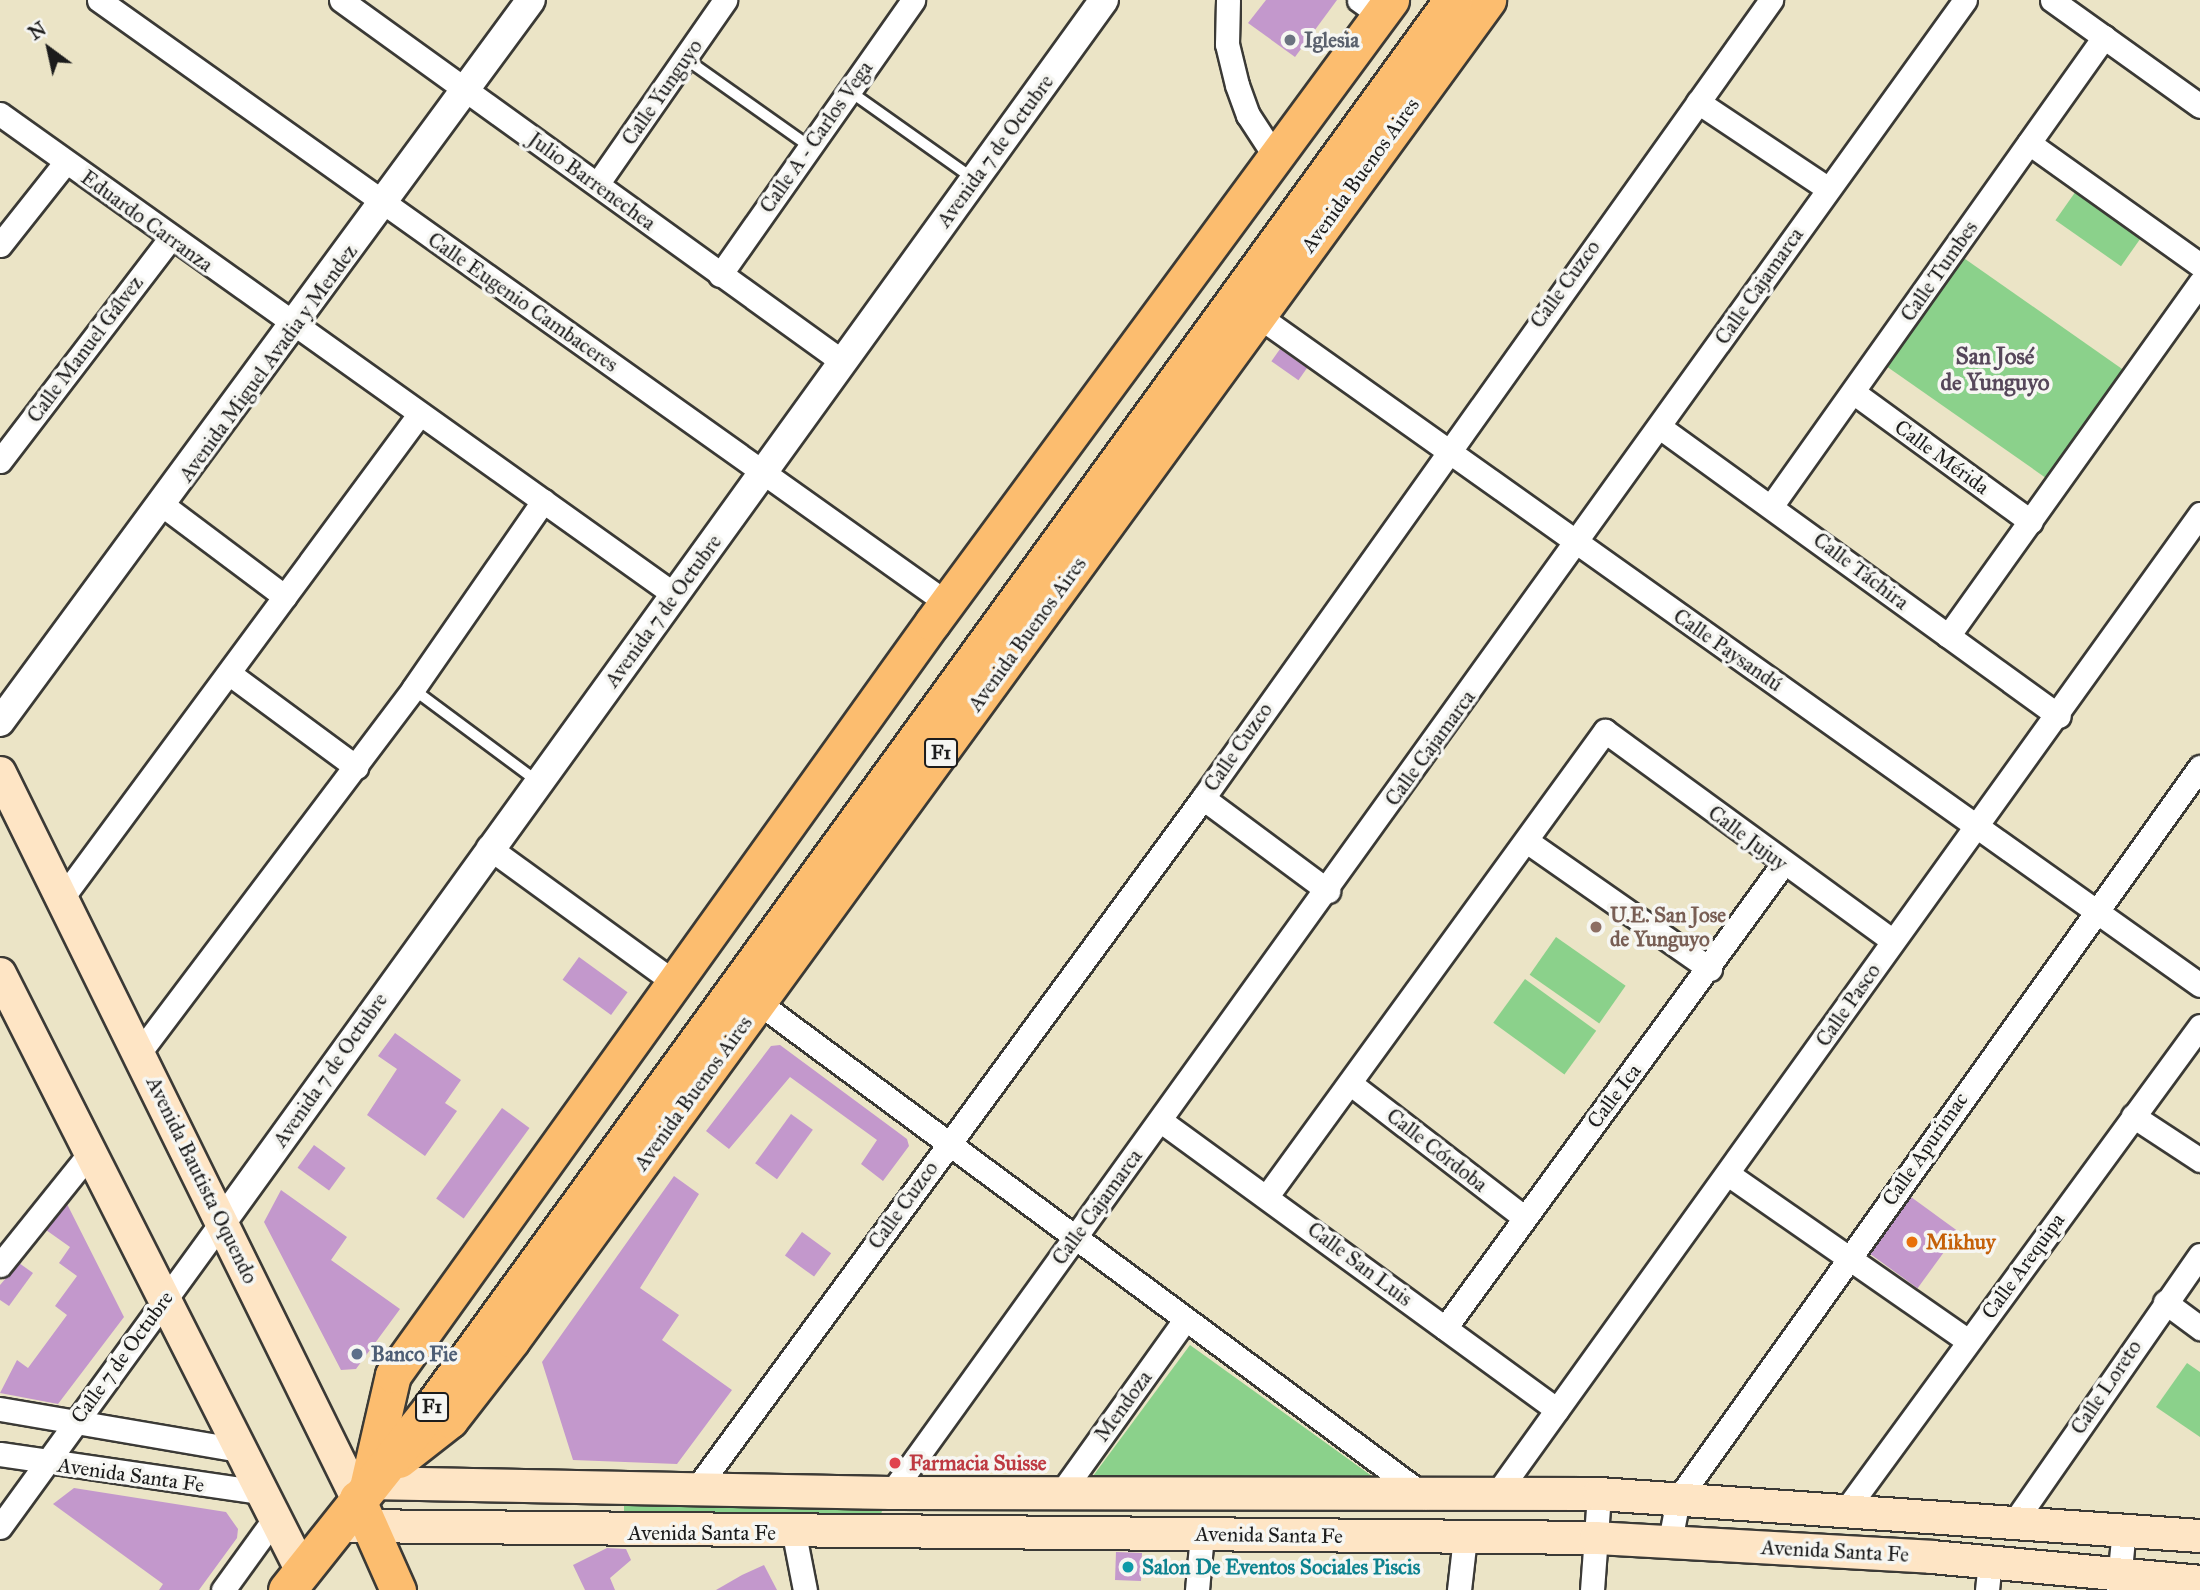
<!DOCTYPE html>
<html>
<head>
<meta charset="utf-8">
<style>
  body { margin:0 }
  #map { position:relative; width:2200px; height:1590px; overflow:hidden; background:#ebe4c6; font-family:"IM FELL Great Primer",serif }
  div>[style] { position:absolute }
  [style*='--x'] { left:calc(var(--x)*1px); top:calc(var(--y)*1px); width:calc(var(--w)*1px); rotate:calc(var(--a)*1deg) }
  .green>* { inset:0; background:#8bd18b; transform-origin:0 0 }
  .building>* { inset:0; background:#c398cc; transform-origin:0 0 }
  .roads { filter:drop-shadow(2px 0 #3b3a36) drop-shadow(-2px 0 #3b3a36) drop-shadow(0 2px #3b3a36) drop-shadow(0 -2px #3b3a36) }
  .service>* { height:10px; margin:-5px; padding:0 5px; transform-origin:5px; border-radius:5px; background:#fff }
  .minor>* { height:23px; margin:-11.5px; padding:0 11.5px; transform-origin:11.5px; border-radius:11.5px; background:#fff }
  .tertiary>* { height:28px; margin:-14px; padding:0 14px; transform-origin:14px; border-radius:14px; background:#fff }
  .secondary>* { height:32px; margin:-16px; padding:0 16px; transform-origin:16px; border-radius:16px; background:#fee5c5 }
  .primary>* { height:35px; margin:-17.5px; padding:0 17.5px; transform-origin:17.5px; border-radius:17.5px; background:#fcbd6f }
  .trunk>* { height:37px; margin:-18.5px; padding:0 18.5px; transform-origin:18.5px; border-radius:18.5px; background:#fcbd6f }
  .dots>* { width:19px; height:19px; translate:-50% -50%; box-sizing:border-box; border:4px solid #f6f6f2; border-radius:50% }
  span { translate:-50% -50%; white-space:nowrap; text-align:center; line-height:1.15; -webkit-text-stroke:7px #f6f6f2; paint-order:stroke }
  .shield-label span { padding:2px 5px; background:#f6f6f2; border:2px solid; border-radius:5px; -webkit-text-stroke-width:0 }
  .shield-label { font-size:19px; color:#1c1c1c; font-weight:700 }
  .worship-label { font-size:21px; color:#5b616d; font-weight:700 }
  .left { translate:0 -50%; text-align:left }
  .street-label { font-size:21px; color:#1c1c1c }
  .education-label { font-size:21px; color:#785e54; font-weight:700 }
  .food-label { font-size:21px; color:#c56008; font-weight:700 }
  .service-label { font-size:21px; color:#4e5e75; font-weight:700 }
  .health-label { font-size:21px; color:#be3a42; font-weight:700 }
  .culture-label { font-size:21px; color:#0d838f; font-weight:700 }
  .neighbourhood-label { font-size:23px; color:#56475a; font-weight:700 }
  .north { position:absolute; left:14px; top:14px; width:70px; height:70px; -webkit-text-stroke:5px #f6f6f2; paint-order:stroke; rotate:327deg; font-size:19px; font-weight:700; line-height:28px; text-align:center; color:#1c1c1c }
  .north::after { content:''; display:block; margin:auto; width:24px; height:32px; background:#1c1c1c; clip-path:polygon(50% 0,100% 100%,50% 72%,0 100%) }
</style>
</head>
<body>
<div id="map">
  <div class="green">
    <i style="left:2083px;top:181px;width:80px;height:48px;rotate:35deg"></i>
    <i style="left:1958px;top:254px;width:203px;height:133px;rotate:35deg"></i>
    <i style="left:1556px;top:937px;width:85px;height:46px;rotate:35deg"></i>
    <i style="left:1525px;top:979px;width:88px;height:54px;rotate:36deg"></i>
    <i style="clip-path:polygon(1190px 1345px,1376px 1479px,1093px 1476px)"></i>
    <i style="clip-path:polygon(2187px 1363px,2200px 1372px,2200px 1437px,2156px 1407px)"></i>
    <i style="clip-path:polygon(624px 1506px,880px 1506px,882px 1511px,880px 1517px,624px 1517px)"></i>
  </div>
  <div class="building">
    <i style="clip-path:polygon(1266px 0,1337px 0,1295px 57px,1248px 23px)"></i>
    <i style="left:1280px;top:349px;width:33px;height:15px;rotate:35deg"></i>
    <i style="left:579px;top:957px;width:60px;height:28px;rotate:36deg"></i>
    <i style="clip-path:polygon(395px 1033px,461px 1080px,445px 1103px,457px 1111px,425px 1156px,367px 1115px,397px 1069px,378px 1056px)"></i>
    <i style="clip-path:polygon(780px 1045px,907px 1139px,909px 1146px,883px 1181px,861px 1164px,877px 1140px,790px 1077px,729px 1149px,706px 1131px,771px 1046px)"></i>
    <i style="left:502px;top:1108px;width:34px;height:112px;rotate:36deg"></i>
    <i style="left:791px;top:1114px;width:27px;height:61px;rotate:36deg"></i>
    <i style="left:314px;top:1145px;width:39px;height:28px;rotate:36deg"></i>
    <i style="clip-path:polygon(674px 1176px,699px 1194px,640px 1288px,679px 1315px,662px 1340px,732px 1390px,677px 1464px,573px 1460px,542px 1362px)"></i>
    <i style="clip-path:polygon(281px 1190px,347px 1237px,331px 1260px,400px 1309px,356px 1369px,341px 1370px,264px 1222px)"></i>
    <i style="left:1911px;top:1197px;width:59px;height:70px;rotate:36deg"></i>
    <i style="clip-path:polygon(67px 1204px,124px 1317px,58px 1404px,0 1393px,17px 1360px,28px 1368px,67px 1315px,55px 1306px,77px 1276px,59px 1263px,70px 1247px,46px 1230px)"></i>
    <i style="left:802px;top:1232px;width:36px;height:29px;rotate:36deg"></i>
    <i style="clip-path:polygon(19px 1263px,33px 1273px,9px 1306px,0 1300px,0 1285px)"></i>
    <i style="clip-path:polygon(74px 1488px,226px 1512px,238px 1529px,237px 1538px,199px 1590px,159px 1590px,163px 1584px,53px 1504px)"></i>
    <i style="clip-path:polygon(607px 1548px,626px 1549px,631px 1560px,610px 1578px,615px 1590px,585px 1590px,573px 1565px)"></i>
    <i style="left:1116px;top:1552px;width:26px;height:28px;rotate:2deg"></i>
    <i style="clip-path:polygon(764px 1565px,777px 1590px,716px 1590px,742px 1575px)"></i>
  </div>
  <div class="roads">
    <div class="service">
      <i style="--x:686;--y:59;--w:151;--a:35.3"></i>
      <i style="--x:848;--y:90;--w:156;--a:35.3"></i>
      <i style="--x:413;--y:689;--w:156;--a:36.6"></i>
    </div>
    <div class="minor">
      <i style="--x:99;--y:0;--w:1041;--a:35.42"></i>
      <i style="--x:341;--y:0;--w:619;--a:35.8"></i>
      <i style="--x:1228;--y:0;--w:44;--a:91.3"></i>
      <i style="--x:1227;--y:44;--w:42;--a:76.3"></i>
      <i style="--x:1237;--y:85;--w:32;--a:70"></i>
      <i style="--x:1248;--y:115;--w:51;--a:56.9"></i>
      <i style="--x:1359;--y:0;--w:26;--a:36"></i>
      <i style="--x:2052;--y:0;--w:182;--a:35.6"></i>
      <i style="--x:1698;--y:102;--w:155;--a:33.7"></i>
      <i style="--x:0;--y:114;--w:829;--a:35.47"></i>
      <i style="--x:2029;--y:143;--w:210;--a:35.5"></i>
      <i style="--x:598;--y:183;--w:223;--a:-55.2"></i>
      <i style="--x:0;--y:245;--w:105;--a:-51.6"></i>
      <i style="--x:720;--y:275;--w:336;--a:-54.9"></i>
      <i style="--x:1257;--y:315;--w:1157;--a:35.39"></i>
      <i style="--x:1853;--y:392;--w:220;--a:36.1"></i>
      <i style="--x:1661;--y:428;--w:491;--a:35.9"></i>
      <i style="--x:0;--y:461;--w:282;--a:-52.6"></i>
      <i style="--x:1772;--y:505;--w:574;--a:-54.65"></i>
      <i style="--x:164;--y:506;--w:151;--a:36.9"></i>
      <i style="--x:1948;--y:636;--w:434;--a:-54.5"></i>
      <i style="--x:230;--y:674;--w:157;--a:36.4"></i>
      <i style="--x:1203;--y:798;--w:156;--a:36.6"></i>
      <i style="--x:1528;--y:842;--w:222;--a:34.9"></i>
      <i style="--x:488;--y:847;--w:235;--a:36"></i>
      <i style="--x:62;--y:898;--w:599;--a:-53.55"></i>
      <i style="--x:759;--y:1003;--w:830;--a:36.52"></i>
      <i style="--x:139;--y:1053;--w:456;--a:-53"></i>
      <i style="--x:413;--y:689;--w:229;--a:-55.3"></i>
      <i style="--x:1351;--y:1084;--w:218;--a:37.6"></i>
      <i style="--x:2133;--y:1116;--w:80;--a:33.3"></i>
      <i style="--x:1161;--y:1121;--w:490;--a:36.1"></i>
      <i style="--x:1728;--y:1174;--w:292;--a:34.8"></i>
      <i style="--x:1267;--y:1196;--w:575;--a:-53.99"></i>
      <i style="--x:1605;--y:731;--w:356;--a:36.1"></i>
      <i style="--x:0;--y:1265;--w:144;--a:-51.2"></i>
      <i style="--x:2165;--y:1302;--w:44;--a:36.6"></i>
      <i style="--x:1445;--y:1328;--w:574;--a:-53.93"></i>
      <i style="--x:0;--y:1409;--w:244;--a:9.7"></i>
      <i style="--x:0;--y:1454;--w:265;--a:8.3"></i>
      <i style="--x:697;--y:1488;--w:856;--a:-53.75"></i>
      <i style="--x:1203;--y:798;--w:980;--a:-54.56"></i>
      <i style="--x:891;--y:1493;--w:1839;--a:-54.27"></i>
      <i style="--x:1061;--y:1493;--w:213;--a:-54.4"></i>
      <i style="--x:1495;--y:1496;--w:1209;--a:-54.32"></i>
      <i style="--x:1848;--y:1507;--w:596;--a:-53.8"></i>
      <i style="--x:2015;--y:1521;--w:324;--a:-55.2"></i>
      <i style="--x:0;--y:1527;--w:377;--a:-54"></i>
      <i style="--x:794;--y:1534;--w:57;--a:78.9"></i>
      <i style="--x:1670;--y:1541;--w:43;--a:-79.2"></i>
      <i style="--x:1678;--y:1499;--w:899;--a:-54.51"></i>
      <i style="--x:223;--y:1590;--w:89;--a:-54.2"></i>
      <i style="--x:1197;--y:1590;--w:56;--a:-84.9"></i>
      <i style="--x:1459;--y:1590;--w:53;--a:-83.5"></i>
      <i style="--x:1592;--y:1590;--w:96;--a:-85.8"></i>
      <i style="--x:1987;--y:1590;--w:28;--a:-84"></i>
      <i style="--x:2118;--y:1590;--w:61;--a:-84.4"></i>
    </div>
    <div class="tertiary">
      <i style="--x:0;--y:722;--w:896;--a:-53.67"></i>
      <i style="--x:222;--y:1222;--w:1507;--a:-54.18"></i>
    </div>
    <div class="secondary">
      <i style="--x:0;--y:773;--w:808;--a:63.78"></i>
      <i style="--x:0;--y:974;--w:669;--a:63.17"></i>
      <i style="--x:368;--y:1483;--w:523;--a:1.1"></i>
      <i style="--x:891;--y:1493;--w:708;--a:0.08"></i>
      <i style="--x:1599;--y:1494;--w:602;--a:4"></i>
      <i style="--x:348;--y:1526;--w:1248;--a:0.55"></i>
      <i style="--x:1596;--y:1538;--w:337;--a:3.2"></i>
      <i style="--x:1932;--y:1557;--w:269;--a:5.3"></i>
    </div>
    <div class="primary">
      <i style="--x:399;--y:1460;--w:65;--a:-38.1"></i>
      <i style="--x:450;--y:1420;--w:101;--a:-52.2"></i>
      <i style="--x:512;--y:1340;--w:1658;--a:-53.93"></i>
      <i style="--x:368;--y:1483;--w:111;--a:-77"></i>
      <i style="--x:393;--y:1375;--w:925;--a:-54.37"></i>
      <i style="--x:932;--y:623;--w:774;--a:-53.62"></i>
      <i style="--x:357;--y:1498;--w:101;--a:66"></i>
    </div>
    <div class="trunk">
      <i style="--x:287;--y:1590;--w:231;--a:-51.5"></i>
      <i style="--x:431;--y:1409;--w:1741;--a:-54.05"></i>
    </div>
  </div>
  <div class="dots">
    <i style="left:1290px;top:40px;background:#6b7280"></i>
    <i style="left:1596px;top:927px;background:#8d6e63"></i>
    <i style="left:1912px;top:1242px;background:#e8710a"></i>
    <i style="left:357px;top:1354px;background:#5c6f8a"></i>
    <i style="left:895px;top:1463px;background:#e0444e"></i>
    <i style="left:1128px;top:1567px;background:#0f9aa8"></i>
  </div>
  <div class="shield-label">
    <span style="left:941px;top:753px">F1</span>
    <span style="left:432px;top:1407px">F1</span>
  </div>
  <div class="worship-label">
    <span class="left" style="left:1304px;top:40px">Iglesia</span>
  </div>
  <div class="street-label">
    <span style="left:662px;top:92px;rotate:-55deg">Calle Yunguyo</span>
    <span style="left:816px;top:137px;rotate:-55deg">Calle A - Carlos Vega</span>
    <span style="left:995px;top:151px;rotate:-54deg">Avenida 7 de Octubre</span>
    <span style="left:1360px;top:175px;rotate:-54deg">Avenida Buenos Aires</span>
    <span style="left:592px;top:181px;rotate:36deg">Julio Barrenechea</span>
    <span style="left:147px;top:221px;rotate:36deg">Eduardo Carranza</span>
    <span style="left:1939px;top:271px;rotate:-55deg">Calle Tumbes</span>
    <span style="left:1565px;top:284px;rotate:-54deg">Calle Cuzco</span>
    <span style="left:1759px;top:286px;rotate:-55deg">Calle Cajamarca</span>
    <span style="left:523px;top:302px;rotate:35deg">Calle Eugenio Cambaceres</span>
    <span style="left:85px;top:349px;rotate:-53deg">Calle Manuel Gálvez</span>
    <span style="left:268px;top:363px;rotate:-54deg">Avenida Miguel Avadia y Mendez</span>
    <span style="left:1942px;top:457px;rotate:36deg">Calle Mérida</span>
    <span style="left:1861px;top:571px;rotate:37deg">Calle Táchira</span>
    <span style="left:663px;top:611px;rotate:-54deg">Avenida 7 de Octubre</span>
    <span style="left:1027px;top:634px;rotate:-54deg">Avenida Buenos Aires</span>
    <span style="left:1728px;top:650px;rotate:35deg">Calle Paysandú</span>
    <span style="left:1238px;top:747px;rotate:-55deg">Calle Cuzco</span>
    <span style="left:1430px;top:748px;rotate:-54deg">Calle Cajamarca</span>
    <span style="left:1748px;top:838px;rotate:37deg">Calle Jujuy</span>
    <span style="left:1848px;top:1005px;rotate:-55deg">Calle Pasco</span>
    <span style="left:330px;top:1070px;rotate:-55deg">Avenida 7 de Octubre</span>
    <span style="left:693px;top:1093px;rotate:-54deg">Avenida Buenos Aires</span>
    <span style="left:1614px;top:1096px;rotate:-53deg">Calle Ica</span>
    <span style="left:1925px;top:1149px;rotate:-55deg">Calle Apurimac</span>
    <span style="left:1437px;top:1150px;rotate:38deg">Calle Córdoba</span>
    <span style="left:202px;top:1180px;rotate:64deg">Avenida Bautista Oquendo</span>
    <span style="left:903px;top:1205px;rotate:-54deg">Calle Cuzco</span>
    <span style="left:1097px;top:1207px;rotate:-54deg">Calle Cajamarca</span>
    <span style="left:1360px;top:1264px;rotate:37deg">Calle San Luis</span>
    <span style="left:2023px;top:1266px;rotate:-54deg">Calle Arequipa</span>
    <span style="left:122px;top:1357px;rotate:-54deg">Calle 7 de Octubre</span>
    <span style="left:2106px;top:1387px;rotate:-56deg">Calle Loreto</span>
    <span style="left:1123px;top:1406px;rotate:-54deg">Mendoza</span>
    <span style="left:131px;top:1475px;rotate:8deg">Avenida Santa Fe</span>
    <span style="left:702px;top:1533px">Avenida Santa Fe</span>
    <span style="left:1269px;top:1535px;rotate:1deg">Avenida Santa Fe</span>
    <span style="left:1835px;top:1551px;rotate:3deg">Avenida Santa Fe</span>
  </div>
  <div class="education-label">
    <span class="left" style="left:1610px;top:927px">U.E. San Jose<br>de Yunguyo</span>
  </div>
  <div class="food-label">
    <span class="left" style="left:1926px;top:1242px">Mikhuy</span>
  </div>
  <div class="service-label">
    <span class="left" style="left:371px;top:1354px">Banco Fie</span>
  </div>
  <div class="health-label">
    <span class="left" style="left:909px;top:1463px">Farmacia Suisse</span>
  </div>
  <div class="culture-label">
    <span class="left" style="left:1142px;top:1567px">Salon De Eventos Sociales Piscis</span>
  </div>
  <div class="neighbourhood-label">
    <span style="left:1995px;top:369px">San José<br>de Yunguyo</span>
  </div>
  <div class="north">N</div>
</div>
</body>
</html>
